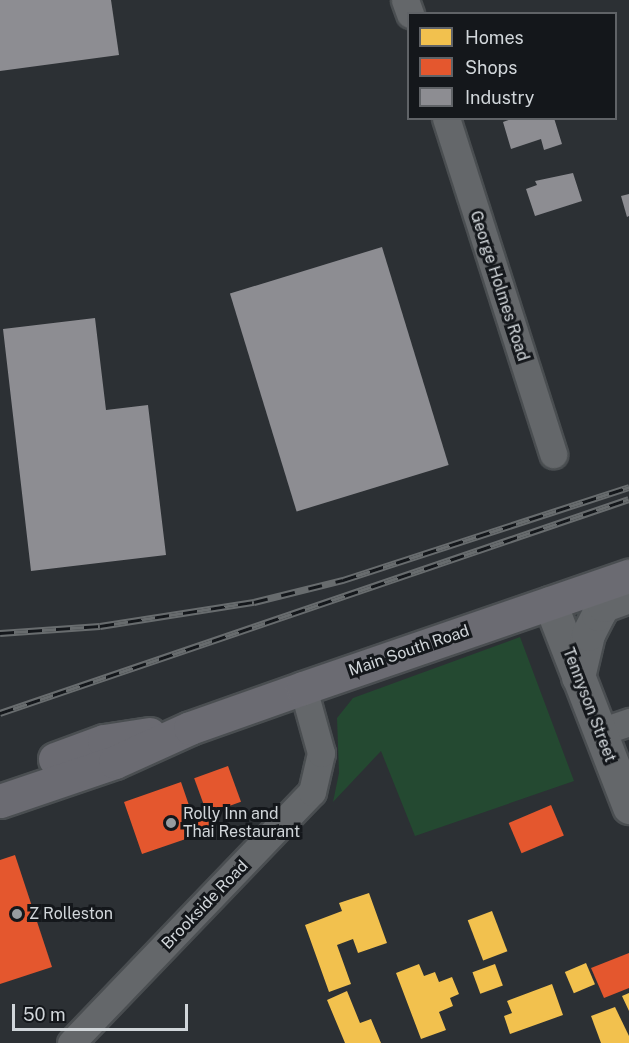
<!DOCTYPE html>
<html>
<head>
<meta charset="utf-8">
<style>
  body { margin:0 }
  #map { position:relative; width:629px; height:1043px; overflow:hidden; background:#2c3034; font-family:"Public Sans",sans-serif }
  div>[style] { position:absolute }
  [style*='--x'] { left:calc(var(--x)*1px); top:calc(var(--y)*1px); width:calc(var(--w)*1px); rotate:calc(var(--a)*1deg) }
  .green>* { inset:0; background:#244931 }
  .homes>* { inset:0; background:#f2c14e; transform-origin:0 0 }
  .shops>* { inset:0; background:#e4572e; transform-origin:0 0 }
  .industry>* { inset:0; background:#8d8d92; transform-origin:0 0 }
  .roads { filter:drop-shadow(2px 0 #4a4e51) drop-shadow(-2px 0 #4a4e51) drop-shadow(0 2px #4a4e51) drop-shadow(0 -2px #4a4e51) }
  .minor>* { height:27px; margin:-13.5px; padding:0 13.5px; transform-origin:13.5px; border-radius:13.5px; background:#64676a }
  .tertiary>* { height:33px; margin:-16.5px; padding:0 16.5px; transform-origin:16.5px; border-radius:16.5px; background:#64676a }
  .trunk>* { height:33px; margin:-16.5px; padding:0 16.5px; transform-origin:16.5px; border-radius:16.5px; background:#6b6b72 }
  .rail>* { height:7px; margin-top:-3.5px; transform-origin:0; background:repeating-linear-gradient(90deg,#14171b 0 14px,#686c6e 0 28px); box-sizing:border-box; border-block:2px solid #686c6e }
  .dots>* { width:16px; height:16px; translate:-50% -50%; box-sizing:border-box; border:3px solid #14171b; border-radius:50% }
  span { translate:-50% -50%; white-space:nowrap; text-align:center; line-height:1.15; -webkit-text-stroke:6px #14171b; paint-order:stroke }
  .street-label { font-size:16px; color:#d1d6da }
  .poi-label { font-size:16px; color:#d1d6da }
  .left { translate:0 -50%; text-align:left }
  .legend { position:absolute; left:407px; top:12px; width:210px; height:108px; box-sizing:border-box; background:#14171b; border:2px solid #606367; margin:0; padding:8px 10px; list-style:none; font-size:18px; color:#d1d6da }
  .legend li { display:flex; align-items:center; gap:12px; height:30px }
  .legend b { width:30px; border:2px solid #606367 }
  .scale { position:absolute; left:12px; top:1004px; width:176px; height:27px; box-sizing:border-box; border:3px solid #d1d6da; border-top:0; padding-left:8px; font-size:18px; line-height:21px; white-space:nowrap; color:#d1d6da; -webkit-text-stroke:4px #14171b; paint-order:stroke }
</style>
</head>
<body>
<div id="map">
  <div class="green">
    <i style="clip-path:polygon(520px 637px,574px 781px,415px 836px,381px 751px,333px 802px,339px 773px,337px 718px,353px 698px)"></i>
  </div>
  <div class="homes">
    <i style="clip-path:polygon(369px 893px,387px 943px,358px 953px,353px 939px,337px 945px,351px 984px,329px 992px,305px 925px,342px 911px,339px 903px)"></i>
    <i style="left:492px;top:911px;width:43px;height:26px;rotate:69deg"></i>
    <i style="left:586px;top:963px;width:23px;height:23px;rotate:67deg"></i>
    <i style="clip-path:polygon(419px 964px,424px 976px,435px 972px,439px 982px,452px 977px,459px 994px,450px 998px,453px 1006px,439px 1012px,446px 1030px,421px 1039px,396px 973px)"></i>
    <i style="left:495px;top:964px;width:23px;height:24px;rotate:70deg"></i>
    <i style="clip-path:polygon(552px 984px,563px 1015px,510px 1034px,504px 1016px,512px 1013px,507px 1001px)"></i>
    <i style="clip-path:polygon(347px 991px,360px 1023px,371px 1019px,381px 1043px,345px 1043px,327px 1000px)"></i>
    <i style="clip-path:polygon(629px 993px,629px 1011px,622px 996px)"></i>
    <i style="clip-path:polygon(615px 1007px,629px 1036px,629px 1043px,601px 1043px,591px 1016px)"></i>
  </div>
  <div class="shops">
    <i style="left:228px;top:766px;width:38px;height:36px;rotate:70deg"></i>
    <i style="clip-path:polygon(181px 782px,193px 817px,206px 813px,212px 830px,142px 854px,124px 802px)"></i>
    <i style="left:551px;top:805px;width:33px;height:46px;rotate:67deg"></i>
    <i style="clip-path:polygon(15px 855px,52px 967px,0 984px,0 860px)"></i>
    <i style="clip-path:polygon(629px 953px,629px 988px,604px 998px,591px 968px)"></i>
  </div>
  <div class="industry">
    <i style="clip-path:polygon(0 0,111px 0,119px 55px,0 71px)"></i>
    <i style="clip-path:polygon(514px 118px,554px 118px,562px 144px,544px 150px,541px 139px,511px 149px,503px 122px)"></i>
    <i style="clip-path:polygon(573px 173px,582px 201px,535px 216px,526px 189px,537px 185px,535px 181px)"></i>
    <i style="clip-path:polygon(629px 194px,629px 216px,627px 217px,621px 196px)"></i>
    <i style="left:382px;top:247px;width:228px;height:159px;rotate:73deg"></i>
    <i style="clip-path:polygon(95px 318px,106px 410px,148px 405px,166px 555px,31px 571px,3px 329px)"></i>
  </div>
  <div class="roads">
    <div class="minor">
      <i style="--x:405;--y:0;--w:15;--a:70"></i>
      <i style="--x:446;--y:118;--w:353;--a:72.3"></i>
      <i style="--x:600;--y:732;--w:31;--a:-19"></i>
      <i style="--x:71;--y:1043;--w:348;--a:-46.2"></i>
      <i style="--x:312;--y:792;--w:40;--a:-77"></i>
      <i style="--x:321;--y:753;--w:67;--a:-105.5"></i>
    </div>
    <div class="tertiary">
      <i style="--x:550;--y:603;--w:219;--a:68.8"></i>
      <i style="--x:578;--y:677;--w:44;--a:-76.9"></i>
      <i style="--x:588;--y:634;--w:22;--a:-63"></i>
      <i style="--x:598;--y:614;--w:11;--a:-56"></i>
      <i style="--x:604;--y:605;--w:27;--a:-20"></i>
    </div>
    <div class="trunk">
      <i style="--x:55;--y:759;--w:52;--a:-20.2"></i>
      <i style="--x:104;--y:741;--w:46;--a:-8.8"></i>
      <i style="--x:0;--y:801;--w:121;--a:-18.7"></i>
      <i style="--x:115;--y:762;--w:82;--a:-24.4"></i>
      <i style="--x:190;--y:728;--w:120;--a:-19.5"></i>
      <i style="--x:303;--y:688;--w:345;--a:-19"></i>
    </div>
  </div>
  <div class="rail">
    <i style="--x:0;--y:633;--w:100;--a:-4"></i>
    <i style="--x:100;--y:626;--w:156;--a:-8.9"></i>
    <i style="--x:254;--y:602;--w:92;--a:-13.9"></i>
    <i style="--x:343;--y:580;--w:301;--a:-18"></i>
    <i style="--x:0;--y:713;--w:664;--a:-18.79"></i>
  </div>
  <div class="dots">
    <i style="left:171px;top:823px;background:#979ca0"></i>
    <i style="left:17px;top:914px;background:#979ca0"></i>
  </div>
  <div class="street-label">
    <span style="left:499px;top:286px;rotate:72deg">George Holmes Road</span>
    <span style="left:409px;top:651px;rotate:-19deg">Main South Road</span>
    <span style="left:589px;top:705px;rotate:69deg">Tennyson Street</span>
    <span style="left:205px;top:905px;rotate:-46deg">Brookside Road</span>
  </div>
  <div class="poi-label">
    <span class="left" style="left:183px;top:823px">Rolly Inn and<br>Thai Restaurant</span>
    <span class="left" style="left:29px;top:914px">Z Rolleston</span>
  </div>
  <ul class="legend">
  <li><b style="height:16px;background:#f2c14e"></b>Homes</li>
  <li><b style="height:16px;background:#e4572e"></b>Shops</li>
  <li><b style="height:16px;background:#8d8d92"></b>Industry</li>
  </ul>
  <div class="scale">50 m</div>
</div>
</body>
</html>
